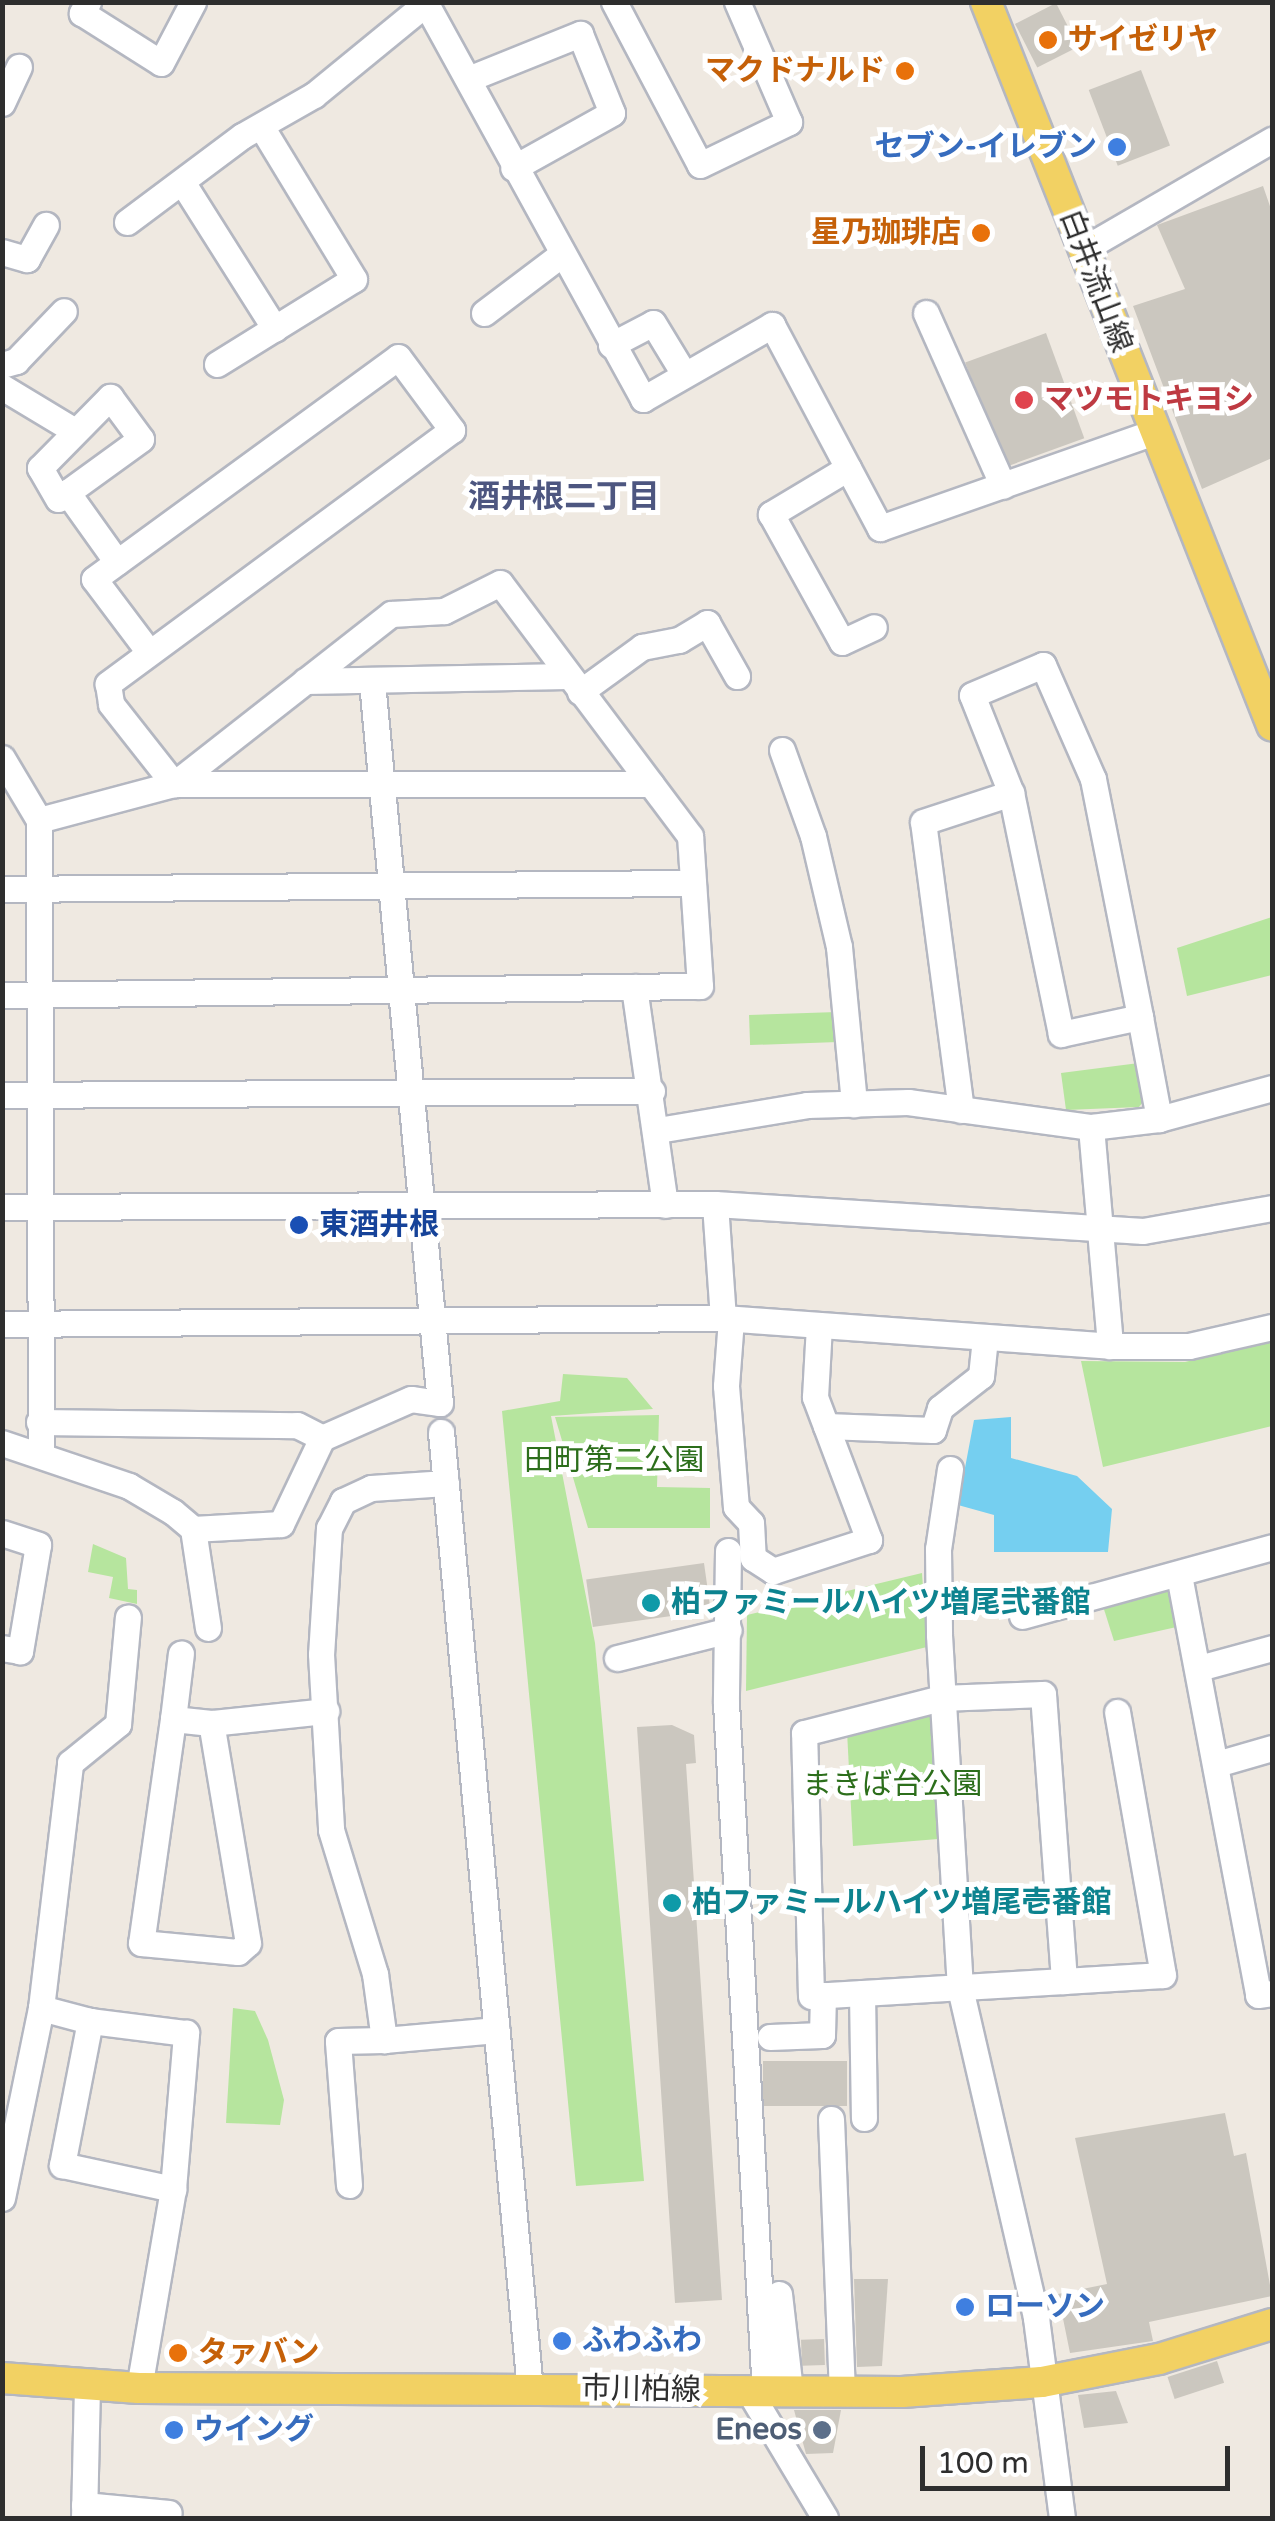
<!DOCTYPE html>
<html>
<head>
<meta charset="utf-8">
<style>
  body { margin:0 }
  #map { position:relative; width:1275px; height:2521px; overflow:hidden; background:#efe9e1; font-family:"Varela Round","Noto Sans JP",sans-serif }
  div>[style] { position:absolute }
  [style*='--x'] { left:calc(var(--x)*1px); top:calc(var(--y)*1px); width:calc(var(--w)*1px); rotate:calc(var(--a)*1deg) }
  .green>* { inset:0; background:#b6e59e; transform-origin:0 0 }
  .water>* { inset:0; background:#75cff0 }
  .building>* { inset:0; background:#cbc7bf; transform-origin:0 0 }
  .roads { filter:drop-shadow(2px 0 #b4b7c1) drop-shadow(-2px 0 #b4b7c1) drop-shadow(0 2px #b4b7c1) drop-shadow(0 -2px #b4b7c1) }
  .minor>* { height:25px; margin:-12.5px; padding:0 12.5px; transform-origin:12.5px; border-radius:12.5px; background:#fff }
  .major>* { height:30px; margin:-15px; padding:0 15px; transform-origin:15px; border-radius:15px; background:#f2d163 }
  .dots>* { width:28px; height:28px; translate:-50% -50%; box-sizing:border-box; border:5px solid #fff; border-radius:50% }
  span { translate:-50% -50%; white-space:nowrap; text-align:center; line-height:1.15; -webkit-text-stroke:10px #fff; paint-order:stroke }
  .food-label { font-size:30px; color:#c56008; font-weight:700 }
  .left { translate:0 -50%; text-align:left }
  .right { translate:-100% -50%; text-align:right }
  .shop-label { font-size:30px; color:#366cbe; font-weight:700 }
  .street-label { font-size:30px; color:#2e2e2e }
  .health-label { font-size:30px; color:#be3a42; font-weight:700 }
  .transit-label { font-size:30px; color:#164399; font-weight:700 }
  .park-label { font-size:30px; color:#2c6e1b }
  .culture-label { font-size:30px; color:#0d838f; font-weight:700 }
  .service-label { font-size:30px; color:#4e5e75; font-weight:700 }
  .neighbourhood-label { font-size:32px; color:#4d5680; font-weight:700 }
  .frame { position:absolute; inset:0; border:5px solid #2e2e2e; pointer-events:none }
  .scale { position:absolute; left:920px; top:2446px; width:310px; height:45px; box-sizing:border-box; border:5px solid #2e2e2e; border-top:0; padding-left:12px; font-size:30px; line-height:35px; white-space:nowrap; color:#2e2e2e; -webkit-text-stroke:8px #fff; paint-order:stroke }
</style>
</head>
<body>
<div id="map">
  <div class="green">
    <i style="clip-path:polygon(1272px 917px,1272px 975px,1187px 996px,1177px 948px)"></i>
    <i style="left:837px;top:1012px;width:30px;height:88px;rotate:88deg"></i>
    <i style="clip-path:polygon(1139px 1063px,1146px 1098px,1139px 1107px,1066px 1110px,1061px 1073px)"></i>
    <i style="clip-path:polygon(1272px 1341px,1272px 1426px,1103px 1467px,1081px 1361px,1185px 1362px)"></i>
    <i style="clip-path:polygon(563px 1374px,627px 1378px,653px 1409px,551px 1416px,595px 1643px,644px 2181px,576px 2186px,502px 1411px,560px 1401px)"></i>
    <i style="clip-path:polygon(659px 1415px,657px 1487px,710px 1488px,710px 1528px,588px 1528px,555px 1417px)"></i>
    <i style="clip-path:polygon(93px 1544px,126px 1558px,128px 1589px,137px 1590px,137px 1604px,109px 1598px,113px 1577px,88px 1572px)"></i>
    <i style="clip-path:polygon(922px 1573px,927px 1647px,746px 1691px,747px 1615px)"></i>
    <i style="clip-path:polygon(1166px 1586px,1181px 1626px,1114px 1641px,1102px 1603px)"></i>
    <i style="clip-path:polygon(924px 1712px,931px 1716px,938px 1839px,853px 1846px,847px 1731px)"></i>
    <i style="clip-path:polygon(233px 2008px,255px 2011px,268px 2040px,284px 2100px,280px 2125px,226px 2123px)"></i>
  </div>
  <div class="water">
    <i style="clip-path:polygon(1011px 1417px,1011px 1458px,1077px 1476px,1112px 1509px,1108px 1552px,994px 1552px,994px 1515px,958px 1505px,974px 1420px)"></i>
  </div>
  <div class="building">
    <i style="left:1056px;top:3px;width:49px;height:46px;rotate:63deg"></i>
    <i style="left:1141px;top:70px;width:81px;height:56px;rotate:69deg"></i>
    <i style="clip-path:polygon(1263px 186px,1272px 212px,1272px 458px,1202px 489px,1133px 306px,1185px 289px,1157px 225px)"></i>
    <i style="left:1046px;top:333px;width:112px;height:86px;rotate:70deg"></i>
    <i style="left:704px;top:1563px;width:48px;height:119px;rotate:82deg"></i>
    <i style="clip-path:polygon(672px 1725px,694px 1735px,696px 1763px,686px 1764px,722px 2300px,675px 2303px,637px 1727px)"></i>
    <i style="left:763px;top:2061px;width:84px;height:45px"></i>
    <i style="clip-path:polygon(1225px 2113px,1234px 2156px,1246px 2153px,1272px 2296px,1149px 2322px,1153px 2341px,1070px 2353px,1058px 2294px,1107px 2284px,1075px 2138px)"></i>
    <i style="clip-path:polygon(854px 2279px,888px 2279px,882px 2366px,857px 2367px)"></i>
    <i style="left:824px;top:2339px;width:26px;height:23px;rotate:88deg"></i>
    <i style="left:1217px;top:2361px;width:23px;height:52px;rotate:72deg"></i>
    <i style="clip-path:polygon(1116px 2391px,1128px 2423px,1084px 2428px,1078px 2395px)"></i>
    <i style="clip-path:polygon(794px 2410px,841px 2410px,833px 2453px,806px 2454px)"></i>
  </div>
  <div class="roads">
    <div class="minor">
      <i style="--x:88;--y:2;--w:13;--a:119"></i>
      <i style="--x:82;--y:13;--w:93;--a:32.3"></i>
      <i style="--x:161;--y:63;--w:69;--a:-62.3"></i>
      <i style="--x:425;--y:2;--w:453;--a:61.2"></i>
      <i style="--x:643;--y:399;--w:149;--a:-29.8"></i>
      <i style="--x:772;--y:325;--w:230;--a:62"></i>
      <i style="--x:880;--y:528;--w:290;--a:-19.3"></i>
      <i style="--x:614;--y:2;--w:184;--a:62.2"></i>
      <i style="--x:700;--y:165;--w:99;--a:-25.8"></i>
      <i style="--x:789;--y:122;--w:131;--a:-113.4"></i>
      <i style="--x:468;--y:79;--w:121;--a:-21.9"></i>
      <i style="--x:580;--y:34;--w:85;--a:67.9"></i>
      <i style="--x:612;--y:113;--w:113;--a:150.9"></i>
      <i style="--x:2;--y:103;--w:40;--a:-65"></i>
      <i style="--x:184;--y:185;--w:170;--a:57.7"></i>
      <i style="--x:127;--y:222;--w:144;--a:-36.8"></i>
      <i style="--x:242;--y:136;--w:83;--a:-29.7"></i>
      <i style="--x:314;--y:95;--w:144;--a:-39.3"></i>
      <i style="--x:1082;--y:250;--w:220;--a:-30.1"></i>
      <i style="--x:2;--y:252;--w:26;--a:16"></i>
      <i style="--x:27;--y:259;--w:39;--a:-61"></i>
      <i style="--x:484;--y:313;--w:93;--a:-37.1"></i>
      <i style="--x:926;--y:313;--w:189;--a:66"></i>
      <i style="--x:611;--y:345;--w:47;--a:-27.6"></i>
      <i style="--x:653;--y:323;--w:60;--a:58.7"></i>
      <i style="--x:217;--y:364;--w:161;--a:-31.8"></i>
      <i style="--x:354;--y:279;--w:179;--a:-121.3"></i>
      <i style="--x:2;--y:365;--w:15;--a:-16"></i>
      <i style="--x:16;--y:361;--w:69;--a:-46.2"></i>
      <i style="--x:2;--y:387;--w:85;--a:31.1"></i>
      <i style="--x:110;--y:397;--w:52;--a:53.6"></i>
      <i style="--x:141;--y:439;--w:102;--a:144.1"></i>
      <i style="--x:58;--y:499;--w:36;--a:-120"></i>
      <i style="--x:40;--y:468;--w:100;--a:-45.4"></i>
      <i style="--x:848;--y:468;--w:90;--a:149.1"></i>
      <i style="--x:771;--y:514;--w:146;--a:61"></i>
      <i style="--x:842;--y:642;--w:35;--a:-25"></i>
      <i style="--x:67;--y:492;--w:86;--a:54.5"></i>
      <i style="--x:149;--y:652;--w:91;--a:-127"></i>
      <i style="--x:94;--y:579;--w:376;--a:-36.1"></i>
      <i style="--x:398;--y:357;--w:91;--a:53.5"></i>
      <i style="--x:452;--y:430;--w:428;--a:143.6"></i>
      <i style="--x:108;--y:684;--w:20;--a:81"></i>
      <i style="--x:111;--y:704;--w:102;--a:51.8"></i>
      <i style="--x:174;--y:784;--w:477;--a:0"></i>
      <i style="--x:305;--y:681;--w:263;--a:-1.1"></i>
      <i style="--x:580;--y:692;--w:77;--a:-36"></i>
      <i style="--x:642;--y:647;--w:38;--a:-11"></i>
      <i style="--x:679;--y:640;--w:33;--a:-31"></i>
      <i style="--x:707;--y:623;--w:61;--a:60.5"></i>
      <i style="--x:782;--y:750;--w:91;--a:70.2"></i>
      <i style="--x:813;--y:836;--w:114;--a:76.8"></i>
      <i style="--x:839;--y:947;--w:158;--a:84.5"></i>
      <i style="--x:2;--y:758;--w:72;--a:59.2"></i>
      <i style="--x:39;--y:820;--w:634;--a:89.82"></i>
      <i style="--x:2;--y:889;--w:691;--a:-0.5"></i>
      <i style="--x:634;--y:987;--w:220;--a:81.9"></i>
      <i style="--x:2;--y:995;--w:698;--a:-0.74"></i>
      <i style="--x:700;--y:986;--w:150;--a:-93.8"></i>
      <i style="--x:690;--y:836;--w:316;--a:-126.9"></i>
      <i style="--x:500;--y:583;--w:63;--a:153.4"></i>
      <i style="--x:444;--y:611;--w:53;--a:176.8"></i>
      <i style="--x:391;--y:614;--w:276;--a:141.9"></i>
      <i style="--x:174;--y:784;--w:140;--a:165.1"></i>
      <i style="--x:1140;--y:1017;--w:81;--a:167.9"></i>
      <i style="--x:1061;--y:1034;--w:246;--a:-101.7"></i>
      <i style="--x:1011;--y:793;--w:105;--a:-111.7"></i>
      <i style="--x:972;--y:695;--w:77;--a:-22.9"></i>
      <i style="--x:1043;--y:665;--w:124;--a:66.3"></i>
      <i style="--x:1093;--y:779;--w:243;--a:78.8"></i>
      <i style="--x:1140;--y:1017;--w:104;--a:79.4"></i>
      <i style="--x:2;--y:1095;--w:650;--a:-0.35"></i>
      <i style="--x:961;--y:1110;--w:290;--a:-97.5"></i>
      <i style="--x:923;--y:822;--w:93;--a:-18.2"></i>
      <i style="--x:1091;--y:1127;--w:220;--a:85"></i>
      <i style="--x:658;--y:1130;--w:151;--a:-9.5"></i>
      <i style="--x:807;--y:1105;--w:101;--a:-1.7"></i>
      <i style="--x:908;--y:1102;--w:185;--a:7.8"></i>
      <i style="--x:1091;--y:1127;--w:68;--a:-6.7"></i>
      <i style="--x:1159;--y:1119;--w:117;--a:-15.3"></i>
      <i style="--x:715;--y:1204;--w:114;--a:86"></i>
      <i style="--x:2;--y:1207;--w:713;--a:-0.24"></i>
      <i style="--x:715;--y:1204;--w:429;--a:3.6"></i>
      <i style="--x:1143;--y:1231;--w:131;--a:-10.1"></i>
      <i style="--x:731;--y:1319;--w:67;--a:94.3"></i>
      <i style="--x:726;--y:1386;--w:121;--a:85.3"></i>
      <i style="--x:736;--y:1507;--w:22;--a:47"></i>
      <i style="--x:751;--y:1523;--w:35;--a:87"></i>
      <i style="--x:753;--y:1558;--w:24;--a:33"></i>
      <i style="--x:773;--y:1571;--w:101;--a:-17.9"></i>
      <i style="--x:869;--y:1540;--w:153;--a:-110.7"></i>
      <i style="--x:815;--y:1397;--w:72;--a:-86.8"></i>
      <i style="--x:2;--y:1324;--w:721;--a:-0.48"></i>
      <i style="--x:723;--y:1318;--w:388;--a:4.1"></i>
      <i style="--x:1110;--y:1346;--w:79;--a:0"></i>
      <i style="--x:1189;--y:1346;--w:85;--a:-12.9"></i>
      <i style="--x:39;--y:1422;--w:258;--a:0.7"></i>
      <i style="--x:297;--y:1425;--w:28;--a:27"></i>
      <i style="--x:322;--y:1438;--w:97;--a:-23.7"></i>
      <i style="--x:411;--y:1399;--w:29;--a:8"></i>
      <i style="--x:440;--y:1403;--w:724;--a:-95.39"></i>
      <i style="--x:826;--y:1426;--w:107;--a:2.1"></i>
      <i style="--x:933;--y:1430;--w:23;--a:-72"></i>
      <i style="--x:940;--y:1408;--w:52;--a:-38"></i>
      <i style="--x:981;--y:1376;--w:39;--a:-84"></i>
      <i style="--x:441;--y:1432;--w:961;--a:84.69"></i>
      <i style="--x:2;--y:1443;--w:134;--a:18.7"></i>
      <i style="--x:129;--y:1486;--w:51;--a:30.6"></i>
      <i style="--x:173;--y:1512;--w:26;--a:40"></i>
      <i style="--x:193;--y:1529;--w:100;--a:81.4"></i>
      <i style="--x:950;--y:1469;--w:81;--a:98.5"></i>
      <i style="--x:938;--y:1549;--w:86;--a:89.3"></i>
      <i style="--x:939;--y:1635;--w:354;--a:86.6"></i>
      <i style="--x:960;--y:1988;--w:339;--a:77"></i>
      <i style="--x:1036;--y:2318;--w:202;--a:82.6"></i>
      <i style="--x:446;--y:1483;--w:75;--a:176.2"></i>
      <i style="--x:371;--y:1488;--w:31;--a:155"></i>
      <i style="--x:343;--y:1501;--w:30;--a:117"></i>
      <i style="--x:329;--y:1528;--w:126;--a:93.6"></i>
      <i style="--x:321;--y:1654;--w:176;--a:86.7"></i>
      <i style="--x:331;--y:1830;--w:151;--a:73"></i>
      <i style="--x:375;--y:1974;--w:67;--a:82.2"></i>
      <i style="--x:384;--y:2040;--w:113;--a:-5.1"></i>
      <i style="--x:193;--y:1529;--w:88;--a:-3.3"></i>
      <i style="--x:281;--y:1524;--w:95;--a:-64.5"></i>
      <i style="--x:2;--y:1533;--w:38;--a:18"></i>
      <i style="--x:38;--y:1545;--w:108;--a:99.6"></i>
      <i style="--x:20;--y:1651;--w:18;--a:-171"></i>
      <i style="--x:728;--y:1551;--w:152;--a:90.8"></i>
      <i style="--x:726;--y:1703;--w:689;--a:86.76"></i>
      <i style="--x:1179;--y:1575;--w:427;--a:79.3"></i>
      <i style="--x:1258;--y:1995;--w:14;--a:-8"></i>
      <i style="--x:1022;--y:1616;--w:259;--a:-15.4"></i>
      <i style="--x:617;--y:1658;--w:115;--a:-14"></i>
      <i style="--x:1199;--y:1668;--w:76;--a:-15.3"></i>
      <i style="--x:1043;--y:1694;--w:288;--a:85.8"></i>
      <i style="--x:1064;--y:1981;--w:253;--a:176.6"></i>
      <i style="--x:811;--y:1996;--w:263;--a:-91.5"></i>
      <i style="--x:804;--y:1733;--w:141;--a:-14.3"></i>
      <i style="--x:941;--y:1698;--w:102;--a:-2.2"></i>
      <i style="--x:173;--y:1719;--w:66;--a:-83.1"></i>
      <i style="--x:211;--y:1723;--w:38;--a:-174"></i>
      <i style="--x:173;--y:1719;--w:226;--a:98.1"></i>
      <i style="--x:141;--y:1943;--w:97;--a:5.3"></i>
      <i style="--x:238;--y:1952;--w:13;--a:-42"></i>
      <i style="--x:248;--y:1943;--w:223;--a:-99.5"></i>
      <i style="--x:211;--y:1723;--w:116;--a:-6"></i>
      <i style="--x:1220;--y:1763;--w:54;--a:-16.1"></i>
      <i style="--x:1064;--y:1981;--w:99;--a:-3.5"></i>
      <i style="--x:1163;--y:1975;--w:267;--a:-99.9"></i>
      <i style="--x:862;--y:1993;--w:125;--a:89.1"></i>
      <i style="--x:41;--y:2008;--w:247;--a:-83.2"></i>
      <i style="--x:70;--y:1763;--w:62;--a:-39.1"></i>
      <i style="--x:118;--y:1724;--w:107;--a:-84.7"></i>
      <i style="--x:770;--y:2037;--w:52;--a:-2.2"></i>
      <i style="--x:822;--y:2035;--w:40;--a:-88.6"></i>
      <i style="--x:831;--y:2119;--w:272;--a:87.7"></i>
      <i style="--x:349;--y:2185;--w:144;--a:-94.4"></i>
      <i style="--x:338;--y:2041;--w:46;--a:-1.2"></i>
      <i style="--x:2;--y:2198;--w:194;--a:-78.4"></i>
      <i style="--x:41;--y:2008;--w:51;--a:14.9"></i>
      <i style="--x:779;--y:2294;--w:98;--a:83.5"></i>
      <i style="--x:139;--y:2388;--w:202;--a:-80.3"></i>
      <i style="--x:173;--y:2189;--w:157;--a:-85.2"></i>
      <i style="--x:186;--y:2033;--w:97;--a:-172.9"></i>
      <i style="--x:90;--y:2021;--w:147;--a:101"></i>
      <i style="--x:62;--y:2165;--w:114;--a:12.2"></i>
      <i style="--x:749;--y:2391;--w:148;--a:59.1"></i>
      <i style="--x:84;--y:2505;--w:85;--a:5.4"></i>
      <i style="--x:84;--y:2518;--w:132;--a:-88.7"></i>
    </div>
    <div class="major">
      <i style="--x:986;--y:2;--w:778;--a:68.42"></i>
      <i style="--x:2;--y:2378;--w:137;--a:4.2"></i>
      <i style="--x:139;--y:2388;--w:763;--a:0.3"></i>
      <i style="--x:902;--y:2392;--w:140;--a:-4.1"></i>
      <i style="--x:1042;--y:2382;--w:119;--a:-11.1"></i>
      <i style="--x:1159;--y:2359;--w:118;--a:-17.2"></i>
    </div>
  </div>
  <div class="dots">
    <i style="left:1048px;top:40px;background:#e8710a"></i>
    <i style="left:905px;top:71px;background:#e8710a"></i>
    <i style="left:1117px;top:147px;background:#3f7fe0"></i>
    <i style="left:981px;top:233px;background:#e8710a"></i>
    <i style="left:1024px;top:400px;background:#e0444e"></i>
    <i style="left:299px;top:1225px;background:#1a4fb4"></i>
    <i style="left:651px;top:1603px;background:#0f9aa8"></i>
    <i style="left:672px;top:1903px;background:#0f9aa8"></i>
    <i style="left:965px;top:2307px;background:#3f7fe0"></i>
    <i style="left:562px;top:2341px;background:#3f7fe0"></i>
    <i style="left:178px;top:2353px;background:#e8710a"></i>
    <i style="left:174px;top:2430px;background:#3f7fe0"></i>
    <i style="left:822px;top:2430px;background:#5c6f8a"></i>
  </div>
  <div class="food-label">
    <span class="left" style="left:1068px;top:40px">サイゼリヤ</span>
    <span class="right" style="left:885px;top:71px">マクドナルド</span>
    <span class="right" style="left:961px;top:233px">星乃珈琲店</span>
    <span class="left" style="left:198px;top:2353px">タァバン</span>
  </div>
  <div class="shop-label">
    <span class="right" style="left:1097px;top:147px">セブン-イレブン</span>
    <span class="left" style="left:985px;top:2307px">ローソン</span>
    <span class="left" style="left:582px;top:2341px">ふわふわ</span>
    <span class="left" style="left:194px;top:2430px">ウイング</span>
  </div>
  <div class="street-label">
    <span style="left:1095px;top:281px;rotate:69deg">白井流山線</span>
    <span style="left:641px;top:2390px;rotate:1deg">市川柏線</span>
  </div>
  <div class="health-label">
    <span class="left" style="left:1044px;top:400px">マツモトキヨシ</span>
  </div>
  <div class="transit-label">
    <span class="left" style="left:319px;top:1225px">東酒井根</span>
  </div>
  <div class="park-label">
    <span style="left:614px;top:1461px">田町第二公園</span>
    <span style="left:892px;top:1785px">まきば台公園</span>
  </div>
  <div class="culture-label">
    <span class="left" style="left:671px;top:1603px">柏ファミールハイツ増尾弐番館</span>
    <span class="left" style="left:692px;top:1903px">柏ファミールハイツ増尾壱番館</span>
  </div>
  <div class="service-label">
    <span class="right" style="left:802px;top:2430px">Eneos</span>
  </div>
  <div class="neighbourhood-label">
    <span style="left:564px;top:497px">酒井根二丁目</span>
  </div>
  <div class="frame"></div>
  <div class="scale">100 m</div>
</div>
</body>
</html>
